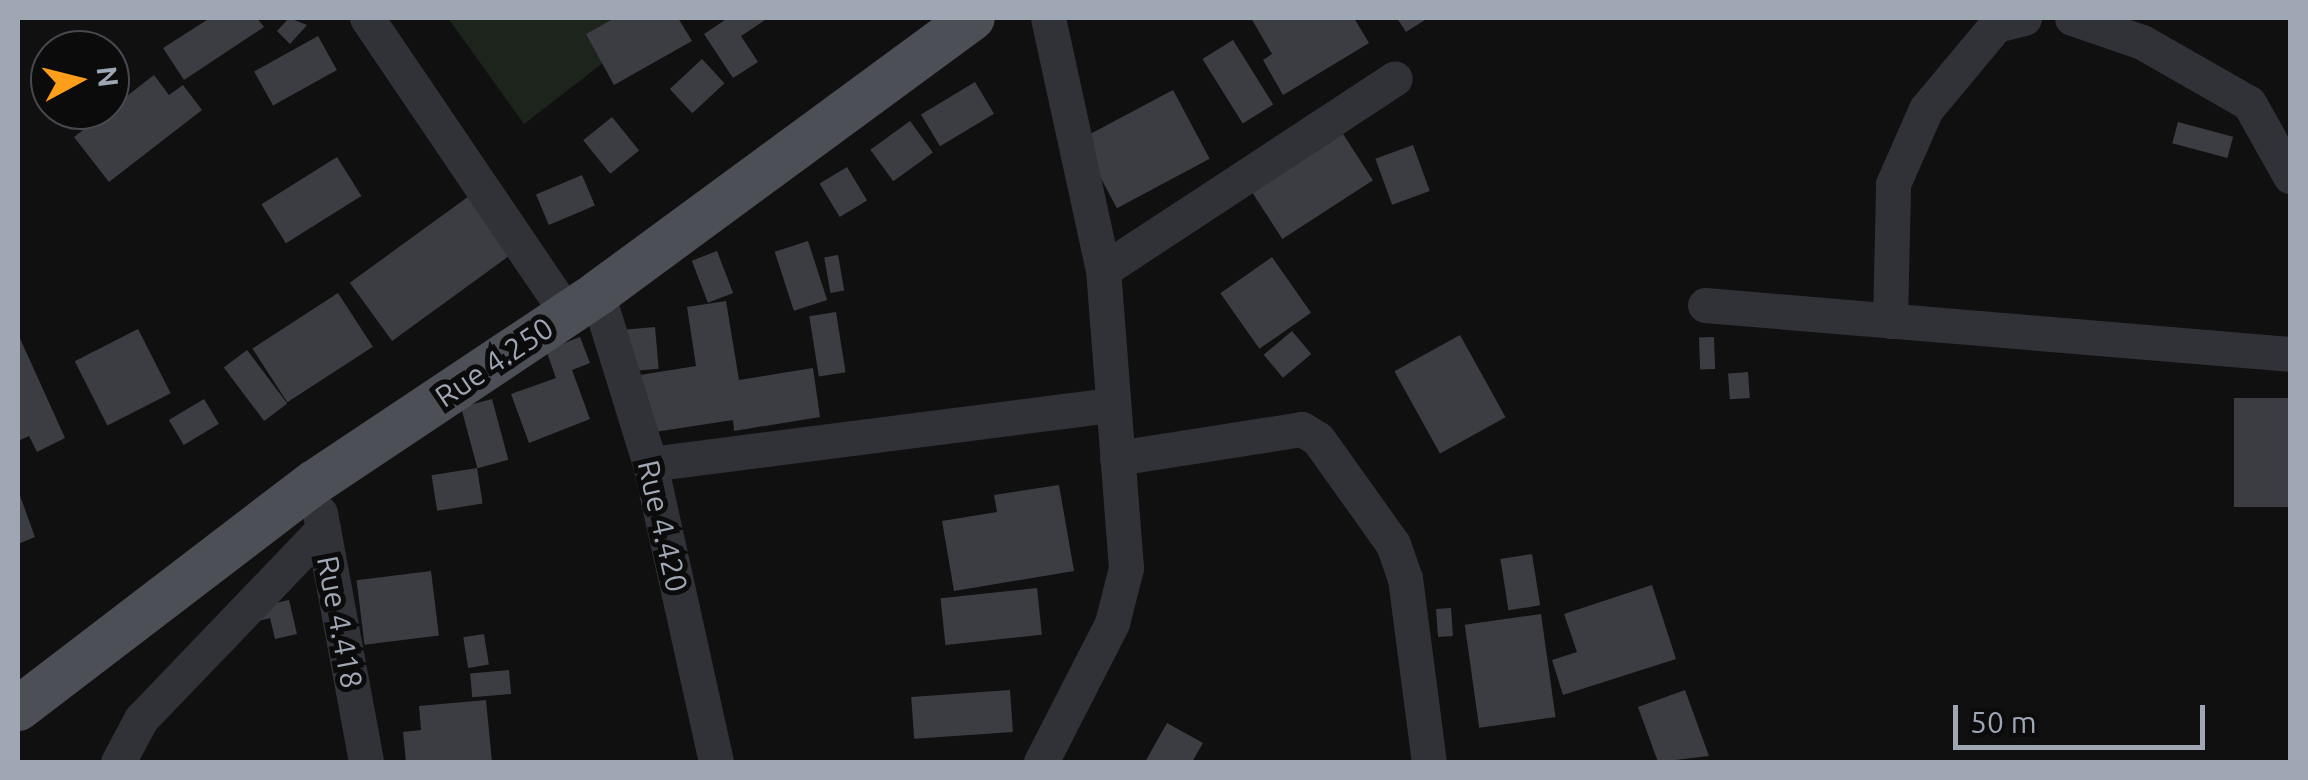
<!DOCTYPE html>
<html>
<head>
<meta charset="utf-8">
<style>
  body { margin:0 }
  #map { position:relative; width:2308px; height:780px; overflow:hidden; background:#101011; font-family:Ubuntu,sans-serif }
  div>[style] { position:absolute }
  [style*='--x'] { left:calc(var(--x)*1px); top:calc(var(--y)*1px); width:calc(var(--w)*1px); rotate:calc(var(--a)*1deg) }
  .green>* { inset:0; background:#1c241c }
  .building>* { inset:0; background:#3c3d42; transform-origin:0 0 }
  .minor>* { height:35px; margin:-17.5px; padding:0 17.5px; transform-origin:17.5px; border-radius:17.5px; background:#303237 }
  .major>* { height:45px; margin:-22.5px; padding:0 22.5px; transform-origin:22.5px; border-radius:22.5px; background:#4c4f56 }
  span { translate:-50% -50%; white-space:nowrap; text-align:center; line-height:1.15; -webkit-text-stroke:10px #0b0b0c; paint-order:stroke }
  .street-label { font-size:30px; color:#9fa7b4 }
  .frame { position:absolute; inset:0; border:20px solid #9fa7b4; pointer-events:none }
  .north { position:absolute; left:30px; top:30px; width:100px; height:100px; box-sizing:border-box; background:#0b0b0c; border:2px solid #46494f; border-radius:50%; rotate:83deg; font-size:28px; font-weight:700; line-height:40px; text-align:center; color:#9fa7b4 }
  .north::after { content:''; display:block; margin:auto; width:35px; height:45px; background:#ff9e1a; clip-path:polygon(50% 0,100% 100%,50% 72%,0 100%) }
  .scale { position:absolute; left:1953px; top:705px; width:252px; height:45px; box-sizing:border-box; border:5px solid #9fa7b4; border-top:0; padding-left:12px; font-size:30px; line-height:35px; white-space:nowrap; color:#9fa7b4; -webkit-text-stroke:8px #0b0b0c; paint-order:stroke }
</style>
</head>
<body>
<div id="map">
  <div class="green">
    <i style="clip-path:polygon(448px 18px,661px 18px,524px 124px)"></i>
  </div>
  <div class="building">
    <i style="clip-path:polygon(210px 18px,257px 18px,264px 27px,184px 80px,163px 48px)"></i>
    <i style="clip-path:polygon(289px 18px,307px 25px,290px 44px,277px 31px)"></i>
    <i style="clip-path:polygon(615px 18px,678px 18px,692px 41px,614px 85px,586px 34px)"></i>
    <i style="clip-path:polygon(728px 18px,768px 18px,741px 36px,758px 62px,733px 78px,704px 34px)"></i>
    <i style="clip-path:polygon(1251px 18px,1354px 18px,1369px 43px,1283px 95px,1263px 60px,1272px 54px)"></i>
    <i style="clip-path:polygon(1397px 18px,1428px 18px,1406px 32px)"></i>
    <i style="left:318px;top:36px;width:39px;height:73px;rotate:61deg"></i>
    <i style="left:1233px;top:40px;width:76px;height:36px;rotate:58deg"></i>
    <i style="left:702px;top:59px;width:33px;height:44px;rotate:47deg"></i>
    <i style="clip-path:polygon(154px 75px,169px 95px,183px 85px,202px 110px,109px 182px,74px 137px)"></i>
    <i style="left:975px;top:82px;width:37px;height:63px;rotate:59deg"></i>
    <i style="left:1173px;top:90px;width:78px;height:105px;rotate:62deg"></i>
    <i style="left:612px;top:117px;width:43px;height:37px;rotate:51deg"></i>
    <i style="left:910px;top:121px;width:39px;height:49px;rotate:54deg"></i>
    <i style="left:2178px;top:122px;width:57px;height:22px;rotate:15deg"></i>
    <i style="left:1343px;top:134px;width:55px;height:108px;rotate:57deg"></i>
    <i style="left:1413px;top:145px;width:49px;height:40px;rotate:70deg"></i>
    <i style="left:337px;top:157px;width:46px;height:89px;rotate:58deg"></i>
    <i style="left:847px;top:167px;width:39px;height:32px;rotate:59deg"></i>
    <i style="left:582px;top:175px;width:33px;height:50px;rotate:67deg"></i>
    <i style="left:476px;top:191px;width:72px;height:156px;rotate:54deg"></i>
    <i style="left:808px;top:241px;width:62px;height:35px;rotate:72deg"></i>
    <i style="left:717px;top:251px;width:45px;height:27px;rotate:69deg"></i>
    <i style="left:838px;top:255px;width:36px;height:14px;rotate:80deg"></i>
    <i style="left:1272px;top:257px;width:68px;height:63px;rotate:55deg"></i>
    <i style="left:338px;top:293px;width:64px;height:102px;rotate:57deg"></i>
    <i style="clip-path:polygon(726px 301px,739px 380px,813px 368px,820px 417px,734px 431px,733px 420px,642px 434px,634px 376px,696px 366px,687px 307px)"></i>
    <i style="left:836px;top:312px;width:61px;height:27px;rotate:81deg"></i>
    <i style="left:655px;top:327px;width:42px;height:34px;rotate:85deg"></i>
    <i style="left:138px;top:329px;width:72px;height:71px;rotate:63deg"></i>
    <i style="left:1292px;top:331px;width:30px;height:37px;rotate:50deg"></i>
    <i style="clip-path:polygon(18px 334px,65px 438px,37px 452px,29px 436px,18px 441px)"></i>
    <i style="left:1460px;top:335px;width:94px;height:75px;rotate:61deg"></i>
    <i style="clip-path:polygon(580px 337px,590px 363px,572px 370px,590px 419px,529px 443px,511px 394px,556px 378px,546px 350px)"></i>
    <i style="left:1714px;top:337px;width:32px;height:15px;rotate:88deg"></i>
    <i style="left:247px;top:350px;width:67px;height:29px;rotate:53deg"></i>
    <i style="left:1748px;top:372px;width:26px;height:20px;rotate:86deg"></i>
    <i style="left:2234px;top:398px;width:56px;height:109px"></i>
    <i style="left:204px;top:399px;width:29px;height:41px;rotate:59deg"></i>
    <i style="left:492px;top:399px;width:63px;height:32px;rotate:75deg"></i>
    <i style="left:477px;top:468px;width:36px;height:46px;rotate:81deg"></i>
    <i style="clip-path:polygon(1059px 485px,1074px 571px,954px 591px,942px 521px,997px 512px,994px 495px)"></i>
    <i style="clip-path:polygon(18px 490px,35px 537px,18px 544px)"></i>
    <i style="left:1532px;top:554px;width:52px;height:32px;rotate:81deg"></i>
    <i style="left:431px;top:571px;width:65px;height:75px;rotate:83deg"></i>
    <i style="clip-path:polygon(1652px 585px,1676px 659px,1563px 695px,1552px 660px,1577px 652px,1564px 614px)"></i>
    <i style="left:1037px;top:588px;width:47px;height:97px;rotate:84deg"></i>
    <i style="clip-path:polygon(289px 600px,297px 634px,275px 639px,270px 618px,247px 624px,244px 610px)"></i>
    <i style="left:1451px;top:608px;width:28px;height:15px;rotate:86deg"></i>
    <i style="left:1541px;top:614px;width:104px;height:77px;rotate:82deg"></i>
    <i style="left:484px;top:634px;width:31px;height:21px;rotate:81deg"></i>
    <i style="left:509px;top:670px;width:24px;height:39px;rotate:85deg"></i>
    <i style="left:1010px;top:690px;width:42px;height:99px;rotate:86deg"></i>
    <i style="clip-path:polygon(1685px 690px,1709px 756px,1658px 762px,1638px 707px)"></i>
    <i style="clip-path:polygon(486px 700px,492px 762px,406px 762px,403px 732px,421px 730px,419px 706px)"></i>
    <i style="clip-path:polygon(1167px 723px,1203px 743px,1192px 762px,1145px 762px)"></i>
  </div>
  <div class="minor">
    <i style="--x:367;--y:18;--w:356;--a:55.9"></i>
    <i style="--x:2072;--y:18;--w:74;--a:18.9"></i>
    <i style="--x:2142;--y:42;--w:123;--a:29.7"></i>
    <i style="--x:2249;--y:103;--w:84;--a:60.7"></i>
    <i style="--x:1103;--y:270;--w:349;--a:-33.3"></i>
    <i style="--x:597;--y:293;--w:179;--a:72.8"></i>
    <i style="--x:650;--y:464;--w:305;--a:77.5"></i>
    <i style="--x:1705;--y:305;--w:587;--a:4.79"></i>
    <i style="--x:1890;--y:321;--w:137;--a:-88.7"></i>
    <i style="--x:1893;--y:184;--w:82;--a:-66.3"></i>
    <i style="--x:1926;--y:109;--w:109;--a:-50.2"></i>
    <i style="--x:1996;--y:25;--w:29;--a:-14"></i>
    <i style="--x:1117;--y:458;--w:187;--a:-8.9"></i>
    <i style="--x:1302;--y:429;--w:19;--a:32"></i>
    <i style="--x:1318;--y:439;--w:129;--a:54.5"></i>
    <i style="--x:1393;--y:544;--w:36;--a:71"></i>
    <i style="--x:1405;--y:578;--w:186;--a:82.6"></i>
    <i style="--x:650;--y:464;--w:467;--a:-7.3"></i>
    <i style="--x:320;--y:513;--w:253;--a:79.5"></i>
    <i style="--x:118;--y:762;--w:49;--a:-61.9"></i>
    <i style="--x:141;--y:719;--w:263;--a:-46.2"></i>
    <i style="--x:1041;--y:762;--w:156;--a:-62.9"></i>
    <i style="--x:1112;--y:623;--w:57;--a:-75.7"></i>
    <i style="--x:1126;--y:568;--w:299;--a:-94.4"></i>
    <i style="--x:1103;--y:270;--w:258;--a:-102.3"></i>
  </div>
  <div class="major">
    <i style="--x:18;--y:708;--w:372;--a:-37.4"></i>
    <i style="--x:314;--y:482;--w:340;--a:-33.7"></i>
    <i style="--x:597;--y:293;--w:465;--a:-36.3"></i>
  </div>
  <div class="street-label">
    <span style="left:494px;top:362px;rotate:-34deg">Rue 4.250</span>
    <span style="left:663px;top:526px;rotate:77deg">Rue 4.420</span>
    <span style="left:340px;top:622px;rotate:79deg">Rue 4.418</span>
  </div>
  <div class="frame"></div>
  <div class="north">N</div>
  <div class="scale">50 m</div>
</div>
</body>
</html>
